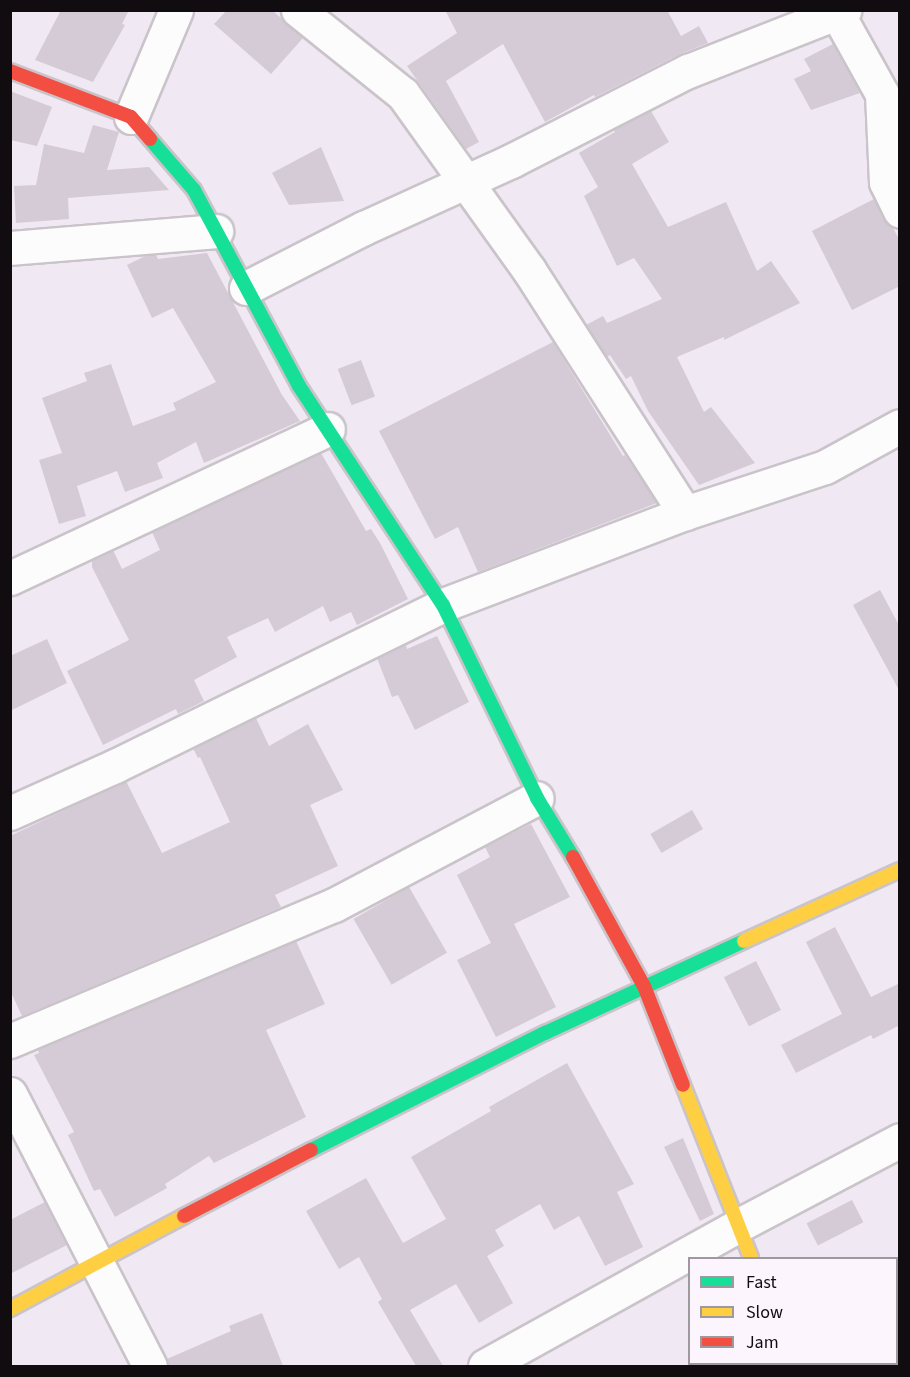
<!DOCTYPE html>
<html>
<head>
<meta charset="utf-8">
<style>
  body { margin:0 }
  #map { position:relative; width:910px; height:1377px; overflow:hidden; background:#f0e8f2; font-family:"Source Sans 3",sans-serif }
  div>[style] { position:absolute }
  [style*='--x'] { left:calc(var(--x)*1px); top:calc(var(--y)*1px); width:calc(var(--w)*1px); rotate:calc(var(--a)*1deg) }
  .building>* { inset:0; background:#d4cbd6; transform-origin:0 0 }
  .roads { filter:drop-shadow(2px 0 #cac4ca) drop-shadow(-2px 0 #cac4ca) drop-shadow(0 2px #cac4ca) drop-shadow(0 -2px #cac4ca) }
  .street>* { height:33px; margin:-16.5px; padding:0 16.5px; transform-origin:16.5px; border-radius:16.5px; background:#fdfcfd }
  .fast>* { height:14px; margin:-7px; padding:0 7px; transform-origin:7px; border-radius:7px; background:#16e098 }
  .slow>* { height:14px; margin:-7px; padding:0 7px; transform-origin:7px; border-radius:7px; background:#ffcf43 }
  .jam>* { height:14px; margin:-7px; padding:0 7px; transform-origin:7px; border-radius:7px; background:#f24e42 }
  span { translate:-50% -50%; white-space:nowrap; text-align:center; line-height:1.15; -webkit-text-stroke:5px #fdf5fe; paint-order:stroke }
  .frame { position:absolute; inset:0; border:12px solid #100c10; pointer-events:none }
  .legend { position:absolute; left:688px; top:1257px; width:210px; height:108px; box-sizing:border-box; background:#fdf5fe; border:2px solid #9e989f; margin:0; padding:8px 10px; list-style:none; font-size:18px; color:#100c10 }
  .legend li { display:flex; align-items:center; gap:12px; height:30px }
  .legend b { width:30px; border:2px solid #9e989f }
</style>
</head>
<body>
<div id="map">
  <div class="building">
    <i style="clip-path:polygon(61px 10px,129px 10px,122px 24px,125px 25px,93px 82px,35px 60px)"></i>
    <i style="clip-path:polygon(227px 10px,272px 10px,303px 38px,271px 74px,214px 24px)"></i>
    <i style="clip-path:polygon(445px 10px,667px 10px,681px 36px,699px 26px,708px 43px,680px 54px,595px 97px,594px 95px,545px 122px,503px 44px,446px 81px,479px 142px,466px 149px,407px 66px,457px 33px)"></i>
    <i style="clip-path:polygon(833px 44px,860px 93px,811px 110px,794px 79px,811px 71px,804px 59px)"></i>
    <i style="clip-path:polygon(10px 91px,52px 107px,37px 146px,10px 140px)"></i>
    <i style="clip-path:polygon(651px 111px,669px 142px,632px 164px,668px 227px,726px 202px,757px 271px,771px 261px,800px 303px,724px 340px,724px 337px,677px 357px,704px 412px,711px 407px,755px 463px,699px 485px,648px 411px,631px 376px,626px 379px,610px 355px,607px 357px,586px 325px,603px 316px,607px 323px,662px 299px,634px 258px,617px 266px,584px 196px,598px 187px,579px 153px,615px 132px,614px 130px)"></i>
    <i style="clip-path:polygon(93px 125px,119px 132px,107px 170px,149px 167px,169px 190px,68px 198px,69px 219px,16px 223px,14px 186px,36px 185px,44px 144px,84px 153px)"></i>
    <i style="clip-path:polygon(321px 147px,344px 201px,289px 205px,272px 173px)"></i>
    <i style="clip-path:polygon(874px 199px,883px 219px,893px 228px,900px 241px,900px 286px,852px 310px,812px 231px)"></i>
    <i style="clip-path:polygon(207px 253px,282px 395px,300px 421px,204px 463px,196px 442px,157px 463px,163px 478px,125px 492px,117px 471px,77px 486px,86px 516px,59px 524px,39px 460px,62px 453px,42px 398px,87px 381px,84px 373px,111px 364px,133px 426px,176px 410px,173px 403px,216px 382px,173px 308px,152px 318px,127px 265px,147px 255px,156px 255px,158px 259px)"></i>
    <i style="clip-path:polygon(553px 342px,623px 456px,625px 455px,657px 503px,478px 572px,458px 527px,435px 539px,379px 431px)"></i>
    <i style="left:361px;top:360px;width:39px;height:25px;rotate:69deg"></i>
    <i style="clip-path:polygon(321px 453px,366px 531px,371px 529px,380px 543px,408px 599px,357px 625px,351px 612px,330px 622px,323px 606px,275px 632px,268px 618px,227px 637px,237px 657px,194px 680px,204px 701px,178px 714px,176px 709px,103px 745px,67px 671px,129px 640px,92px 567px,92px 560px,113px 550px,122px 569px,160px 550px,152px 532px)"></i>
    <i style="clip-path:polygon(880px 590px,900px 627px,900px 692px,853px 605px)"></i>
    <i style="clip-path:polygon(437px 636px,469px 702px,415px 730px,398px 695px,392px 697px,377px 658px,406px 645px,407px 649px)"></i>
    <i style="clip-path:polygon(47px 639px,67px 683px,10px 711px,10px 656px)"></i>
    <i style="clip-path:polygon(256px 718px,269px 746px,308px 724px,343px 790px,310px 805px,338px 866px,275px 895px,281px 907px,22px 1016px,10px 990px,10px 836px,126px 781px,162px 853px,230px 822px,200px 757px,198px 758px,193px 748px)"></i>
    <i style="left:692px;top:810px;width:22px;height:48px;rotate:60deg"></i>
    <i style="clip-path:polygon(531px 824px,570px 897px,514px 924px,556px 1007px,496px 1037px,457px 960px,491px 943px,457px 875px,490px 857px,485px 847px)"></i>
    <i style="left:409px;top:887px;width:76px;height:64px;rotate:60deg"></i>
    <i style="clip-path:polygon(835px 927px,871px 997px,900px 983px,900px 1025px,873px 1039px,871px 1035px,796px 1073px,781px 1045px,842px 1014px,806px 942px)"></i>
    <i style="clip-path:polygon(296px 941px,325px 1004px,266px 1030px,306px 1117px,214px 1163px,209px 1156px,165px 1184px,167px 1188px,115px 1217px,100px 1189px,94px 1191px,68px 1135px,74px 1132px,34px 1055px,39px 1053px,38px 1050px)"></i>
    <i style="left:756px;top:961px;width:55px;height:36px;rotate:63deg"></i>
    <i style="clip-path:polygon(567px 1063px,634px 1184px,617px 1192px,643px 1247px,605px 1266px,579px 1216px,554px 1230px,540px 1204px,495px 1230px,504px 1246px,487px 1256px,513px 1303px,479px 1323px,456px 1284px,410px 1310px,443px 1366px,416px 1366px,378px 1302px,382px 1299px,359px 1257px,339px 1269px,306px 1211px,366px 1178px,403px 1243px,446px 1219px,411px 1157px,491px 1111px,489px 1107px)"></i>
    <i style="clip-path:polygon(683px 1138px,714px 1214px,700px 1221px,664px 1147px)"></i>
    <i style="left:852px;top:1200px;width:25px;height:51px;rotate:63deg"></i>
    <i style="clip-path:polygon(45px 1202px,67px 1245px,10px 1274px,10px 1220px)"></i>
    <i style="clip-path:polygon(262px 1313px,283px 1366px,169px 1366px,167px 1359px,231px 1331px,229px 1326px)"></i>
  </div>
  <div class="roads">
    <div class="street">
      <i style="--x:298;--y:10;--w:134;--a:38.7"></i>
      <i style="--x:403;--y:94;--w:216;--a:54.4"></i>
      <i style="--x:529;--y:270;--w:289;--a:57.3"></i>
      <i style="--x:837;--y:13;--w:93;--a:60.9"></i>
      <i style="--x:882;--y:94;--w:88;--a:87.4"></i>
      <i style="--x:886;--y:182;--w:32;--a:64"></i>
      <i style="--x:131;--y:117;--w:116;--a:-67.2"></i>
      <i style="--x:10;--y:248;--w:207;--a:-4.7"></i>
      <i style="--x:246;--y:288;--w:132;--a:-27"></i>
      <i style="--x:364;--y:228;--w:162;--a:-24.5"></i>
      <i style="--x:511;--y:161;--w:199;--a:-27"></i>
      <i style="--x:688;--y:71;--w:168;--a:-21.4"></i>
      <i style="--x:10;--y:578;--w:351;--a:-25.1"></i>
      <i style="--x:10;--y:813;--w:115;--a:-24.1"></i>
      <i style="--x:115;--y:766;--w:365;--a:-26.1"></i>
      <i style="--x:443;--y:605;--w:259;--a:-20.8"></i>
      <i style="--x:685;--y:513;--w:147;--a:-18.2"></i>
      <i style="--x:825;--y:467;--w:85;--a:-28.7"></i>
      <i style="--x:10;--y:1041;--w:351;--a:-22.8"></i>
      <i style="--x:334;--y:905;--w:229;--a:-27.8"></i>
      <i style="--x:10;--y:1094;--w:306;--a:62.8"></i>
      <i style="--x:788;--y:1364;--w:2;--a:63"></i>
      <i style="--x:485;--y:1366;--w:291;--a:-29"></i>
      <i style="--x:739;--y:1225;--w:182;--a:-27.8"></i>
    </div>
    <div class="fast">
      <i style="--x:150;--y:139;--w:67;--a:49.2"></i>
      <i style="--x:194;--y:190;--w:222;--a:61.8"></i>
      <i style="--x:299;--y:386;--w:262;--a:56.7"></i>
      <i style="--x:443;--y:605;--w:215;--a:64"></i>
      <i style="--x:537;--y:798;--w:69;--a:58.6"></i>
      <i style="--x:311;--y:1150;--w:262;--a:-26.6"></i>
      <i style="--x:545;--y:1033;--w:219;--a:-24.8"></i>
    </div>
    <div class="slow">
      <i style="--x:744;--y:941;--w:171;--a:-24.5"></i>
      <i style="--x:683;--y:1085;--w:186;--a:68.5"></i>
      <i style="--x:10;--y:1309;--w:197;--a:-28.1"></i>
    </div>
    <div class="jam">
      <i style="--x:10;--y:71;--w:129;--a:20.8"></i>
      <i style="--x:131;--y:117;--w:29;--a:49"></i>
      <i style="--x:573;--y:857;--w:147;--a:61.2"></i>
      <i style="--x:644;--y:986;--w:106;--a:68.5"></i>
      <i style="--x:184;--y:1216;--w:143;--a:-27.5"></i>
    </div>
  </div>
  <div class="frame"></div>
  <ul class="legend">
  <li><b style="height:8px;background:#16e098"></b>Fast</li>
  <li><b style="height:8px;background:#ffcf43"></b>Slow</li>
  <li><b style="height:8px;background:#f24e42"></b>Jam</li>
  </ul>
</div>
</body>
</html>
